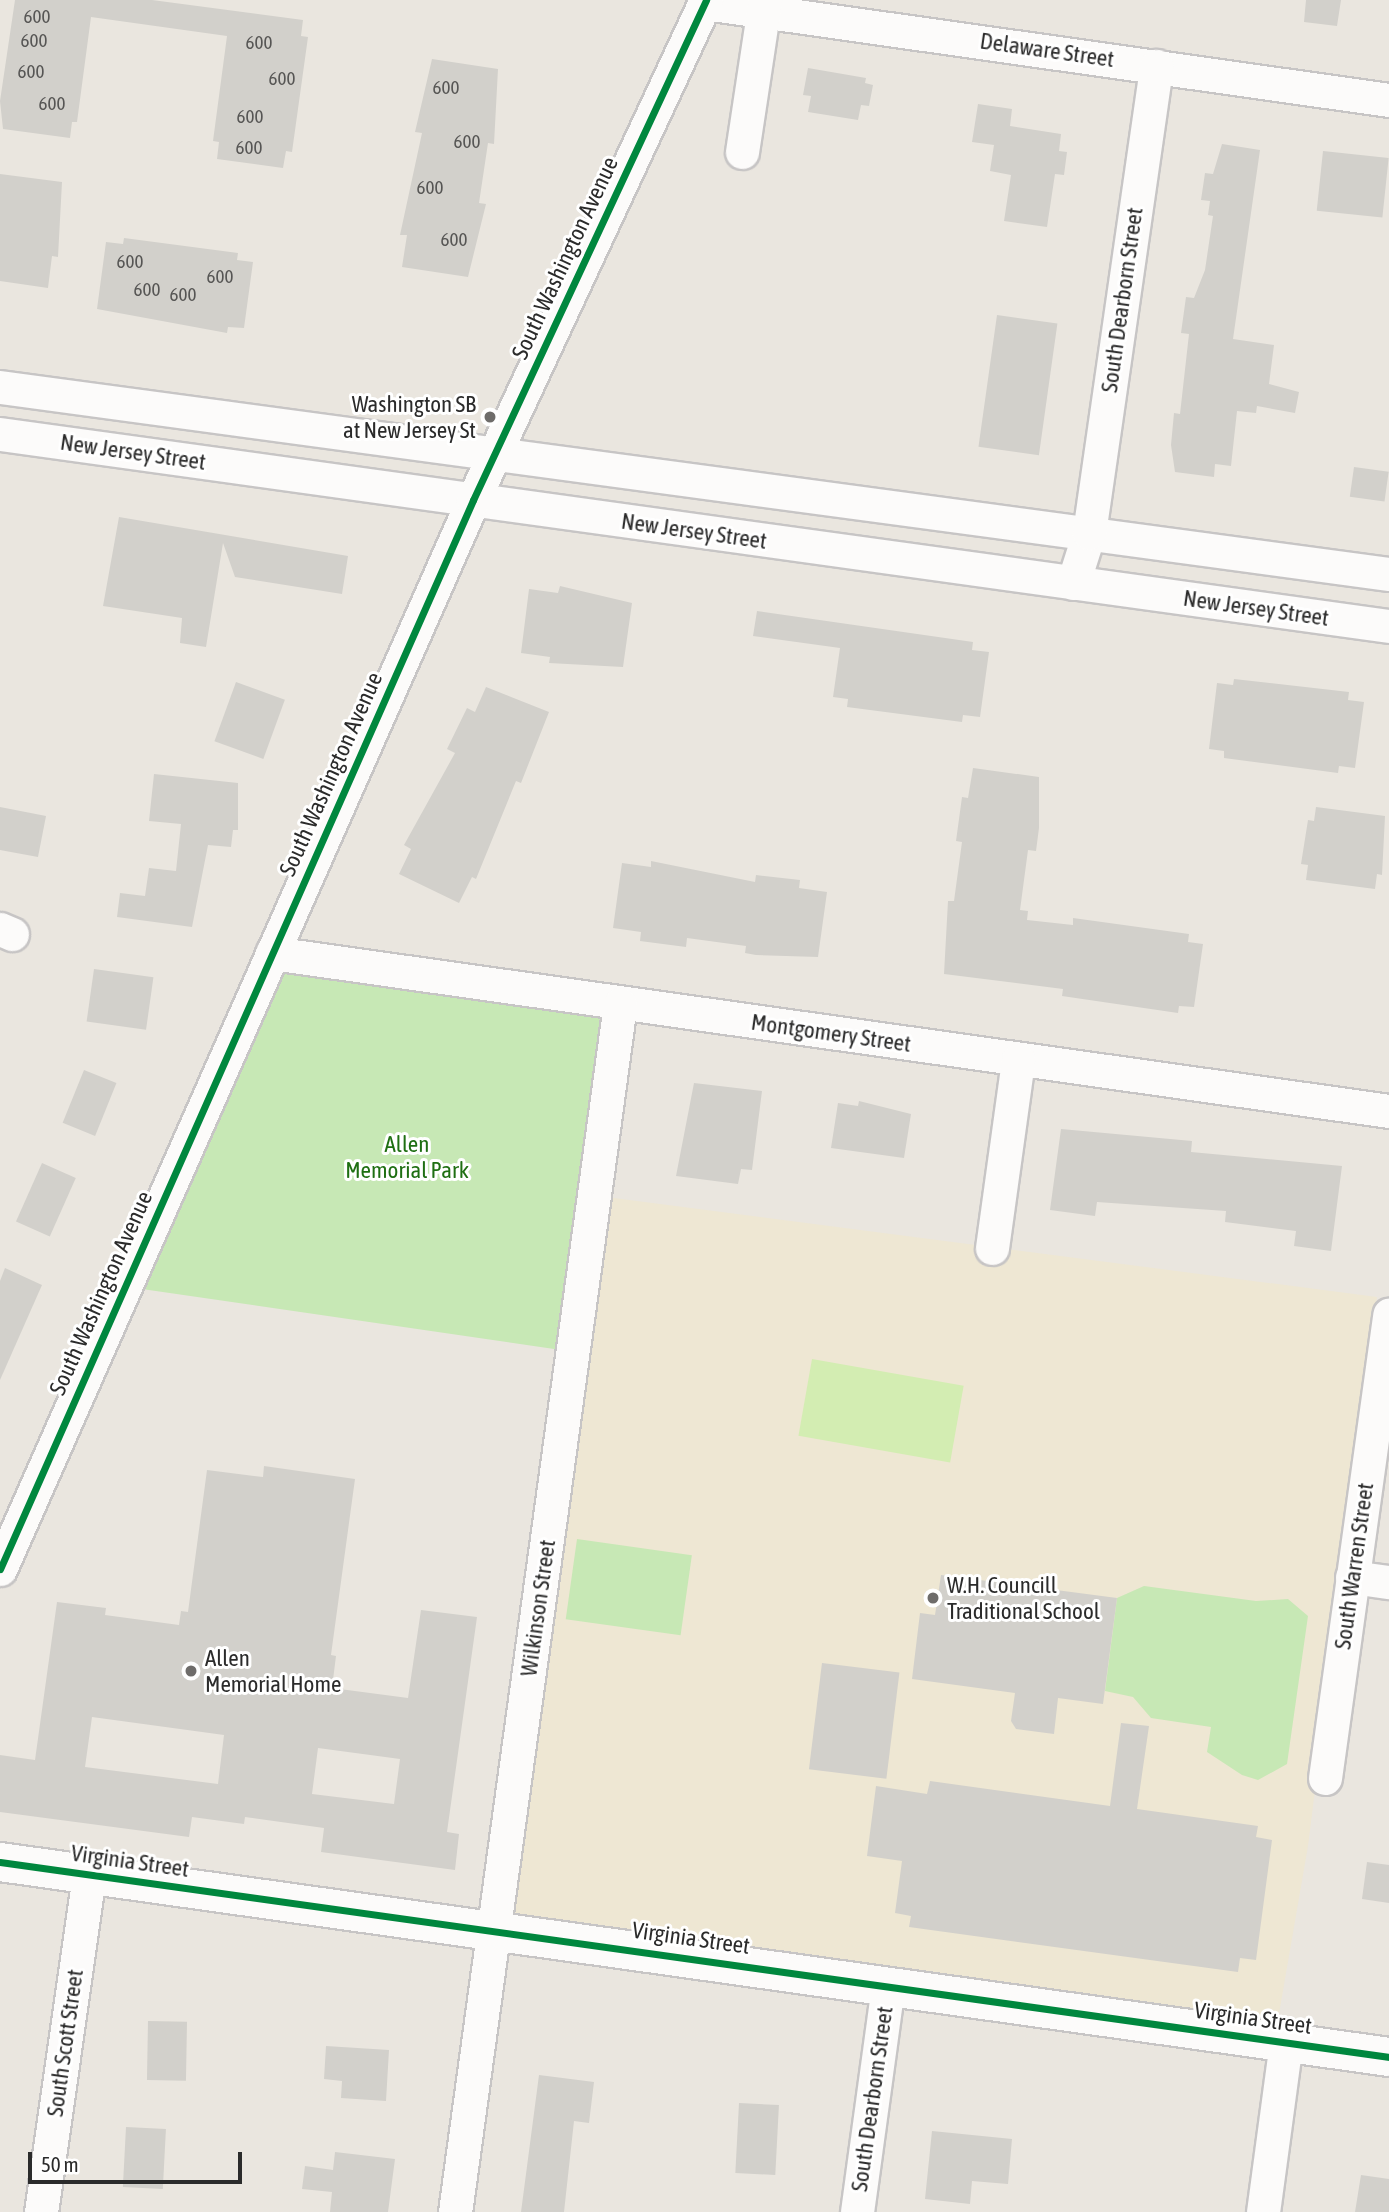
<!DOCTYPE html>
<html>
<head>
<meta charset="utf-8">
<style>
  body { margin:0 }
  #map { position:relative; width:1389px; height:2212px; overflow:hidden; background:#eae6df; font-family:"Asap Condensed",sans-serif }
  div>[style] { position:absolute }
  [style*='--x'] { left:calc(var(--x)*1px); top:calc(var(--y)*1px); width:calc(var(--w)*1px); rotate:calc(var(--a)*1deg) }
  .education>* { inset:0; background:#eee7d3 }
  .green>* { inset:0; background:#c7e8b5; transform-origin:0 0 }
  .pitch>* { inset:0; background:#d3edb2; transform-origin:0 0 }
  .building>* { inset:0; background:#d2d0cb; transform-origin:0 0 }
  .roads { filter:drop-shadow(2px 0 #c7c5c5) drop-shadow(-2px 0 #c7c5c5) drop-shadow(0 2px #c7c5c5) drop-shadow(0 -2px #c7c5c5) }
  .street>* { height:33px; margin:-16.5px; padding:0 16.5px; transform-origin:16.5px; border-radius:16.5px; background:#fcfbfa }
  .secondary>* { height:38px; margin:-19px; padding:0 19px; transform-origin:19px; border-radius:19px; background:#fcfbfa }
  .cycleway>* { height:7px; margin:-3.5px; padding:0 3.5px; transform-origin:3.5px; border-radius:3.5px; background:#00873e }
  .dots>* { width:19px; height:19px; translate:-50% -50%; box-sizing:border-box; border:4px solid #fff; border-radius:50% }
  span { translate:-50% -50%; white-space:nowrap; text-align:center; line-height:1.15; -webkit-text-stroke:6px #fff; paint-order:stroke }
  .number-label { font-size:19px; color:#565554 }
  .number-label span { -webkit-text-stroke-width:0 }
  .street-label { font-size:23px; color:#2b2b2b }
  .poi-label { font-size:23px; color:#2b2b2b }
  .right { translate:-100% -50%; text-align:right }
  .left { translate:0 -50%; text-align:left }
  .park-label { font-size:23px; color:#1f6f13 }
  .scale { position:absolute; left:28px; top:2152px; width:214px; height:32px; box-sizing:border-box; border:4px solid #2b2b2b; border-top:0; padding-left:9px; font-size:21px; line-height:24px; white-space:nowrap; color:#2b2b2b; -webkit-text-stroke:5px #fff; paint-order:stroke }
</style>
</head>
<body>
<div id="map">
  <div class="education">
    <i style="clip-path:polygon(583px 1194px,1377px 1297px,1308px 1846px,1276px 2031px,484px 1914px)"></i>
  </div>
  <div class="green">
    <i style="clip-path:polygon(283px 970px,605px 1014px,561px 1350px,142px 1289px)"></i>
    <i style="left:577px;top:1539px;width:116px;height:81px;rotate:8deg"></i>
    <i style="clip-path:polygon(1144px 1586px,1256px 1601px,1288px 1599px,1308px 1616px,1287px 1764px,1258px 1780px,1242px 1775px,1207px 1752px,1211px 1727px,1151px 1718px,1133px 1697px,1105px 1691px,1117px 1598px)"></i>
  </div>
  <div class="pitch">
    <i style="left:812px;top:1359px;width:154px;height:78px;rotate:10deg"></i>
  </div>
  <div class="building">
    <i style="clip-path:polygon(15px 0,152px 0,303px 20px,301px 36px,308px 37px,292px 152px,286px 151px,283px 168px,217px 159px,219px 142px,213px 141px,227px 36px,91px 17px,77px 122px,72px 122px,70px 138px,3px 129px,0 101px)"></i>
    <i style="clip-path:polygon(1306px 0,1341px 0,1337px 26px,1304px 22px)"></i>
    <i style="clip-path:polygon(432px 59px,498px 69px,494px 144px,488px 143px,479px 203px,486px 204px,468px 277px,402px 267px,407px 235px,400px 235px,422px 133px,415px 132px)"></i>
    <i style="clip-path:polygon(808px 68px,866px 78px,865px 83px,873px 85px,869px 106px,861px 105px,858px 120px,808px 112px,811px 96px,803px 95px)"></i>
    <i style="clip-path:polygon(978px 104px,1012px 109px,1010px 126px,1061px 134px,1059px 151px,1067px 152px,1064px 175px,1055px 174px,1047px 227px,1004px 221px,1011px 175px,990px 171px,994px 145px,972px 142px)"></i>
    <i style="clip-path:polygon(1222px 144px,1260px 150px,1233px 339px,1274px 345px,1269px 384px,1299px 392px,1295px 413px,1257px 406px,1256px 413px,1237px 411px,1231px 466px,1215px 464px,1214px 477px,1175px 472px,1171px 445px,1174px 413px,1180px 414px,1189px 334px,1181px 333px,1186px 297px,1194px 298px,1205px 270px,1213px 216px,1208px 215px,1210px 201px,1201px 200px,1205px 173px,1213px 174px)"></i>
    <i style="left:1323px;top:151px;width:66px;height:60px;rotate:6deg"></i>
    <i style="clip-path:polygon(0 174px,62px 182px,58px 257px,52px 256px,48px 288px,0 281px)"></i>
    <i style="clip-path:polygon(124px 238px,238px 253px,237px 260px,253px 262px,244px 328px,228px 327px,227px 333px,97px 309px,106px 242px,123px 244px)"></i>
    <i style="left:997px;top:315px;width:61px;height:133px;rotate:8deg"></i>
    <i style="left:1354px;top:467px;width:35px;height:30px;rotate:8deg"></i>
    <i style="clip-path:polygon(119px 517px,348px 556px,342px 594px,235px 577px,223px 543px,206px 647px,180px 643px,182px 618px,103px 606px)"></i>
    <i style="clip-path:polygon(560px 586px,632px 603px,623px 667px,549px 663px,550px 657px,521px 653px,529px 589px,558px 593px)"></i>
    <i style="clip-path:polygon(757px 611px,973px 642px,972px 650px,989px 652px,980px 717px,963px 715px,962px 722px,847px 707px,848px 699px,833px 697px,840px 648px,753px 636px)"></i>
    <i style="clip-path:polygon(1234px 679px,1349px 692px,1348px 700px,1364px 702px,1355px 768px,1339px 766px,1338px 773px,1224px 758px,1224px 751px,1209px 749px,1217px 683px,1233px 685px)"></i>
    <i style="left:236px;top:682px;width:52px;height:63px;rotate:20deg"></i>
    <i style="clip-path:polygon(486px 687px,549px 712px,521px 783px,516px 781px,476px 879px,472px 877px,459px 903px,399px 874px,411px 849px,404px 845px,455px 753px,447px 749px,467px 708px,475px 712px)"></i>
    <i style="clip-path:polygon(973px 768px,1039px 777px,1039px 828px,1036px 851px,1028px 850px,1020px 910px,1028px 911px,1027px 920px,1073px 925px,1073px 918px,1189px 934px,1188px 942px,1203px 944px,1194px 1007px,1179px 1006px,1178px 1013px,1062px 996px,1063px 989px,944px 974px,948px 901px,954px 901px,962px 842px,956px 841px,962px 797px,968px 798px)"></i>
    <i style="clip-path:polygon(154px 774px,238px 783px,238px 830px,233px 830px,231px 847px,208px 845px,192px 927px,117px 917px,120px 893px,145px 896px,149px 868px,176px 871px,181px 824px,149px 821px)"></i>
    <i style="clip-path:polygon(0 807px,46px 816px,38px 857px,0 850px)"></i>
    <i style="clip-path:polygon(1316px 807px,1385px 816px,1382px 875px,1377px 874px,1375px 889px,1306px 880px,1308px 865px,1301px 864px,1308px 820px,1314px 821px)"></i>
    <i style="clip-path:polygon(651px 861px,755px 882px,756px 875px,800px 880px,799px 888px,827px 892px,818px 957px,756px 955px,745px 953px,746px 946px,687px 938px,686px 947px,640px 941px,641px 932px,613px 928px,622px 863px,651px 867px)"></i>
    <i style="left:94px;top:969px;width:60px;height:53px;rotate:8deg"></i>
    <i style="left:84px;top:1070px;width:35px;height:57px;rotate:22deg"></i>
    <i style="clip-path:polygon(694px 1083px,762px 1091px,752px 1170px,741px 1169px,738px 1184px,676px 1176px)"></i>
    <i style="clip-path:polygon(859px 1101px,911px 1114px,904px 1158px,831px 1148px,838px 1103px,858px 1106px)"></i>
    <i style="clip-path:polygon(1061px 1129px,1192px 1141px,1191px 1152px,1342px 1166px,1331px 1251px,1294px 1246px,1296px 1231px,1225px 1222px,1226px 1211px,1097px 1202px,1095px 1216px,1050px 1210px)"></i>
    <i style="left:42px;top:1163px;width:37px;height:64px;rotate:24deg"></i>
    <i style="clip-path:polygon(5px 1268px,42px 1285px,0 1380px,0 1281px)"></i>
    <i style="clip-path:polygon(evenodd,264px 1466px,355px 1479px,331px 1655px,336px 1656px,332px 1688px,408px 1698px,421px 1610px,477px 1617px,447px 1832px,459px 1834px,455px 1870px,321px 1852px,324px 1828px,245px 1817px,244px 1824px,192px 1817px,189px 1837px,0 1812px,0 1755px,35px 1760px,57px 1602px,106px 1608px,105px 1615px,179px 1625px,181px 1611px,188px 1612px,207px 1470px,263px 1477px,264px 1466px,92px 1717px,224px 1735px,218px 1784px,85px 1767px,92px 1717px,264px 1466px,318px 1748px,400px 1759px,394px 1804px,312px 1794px,318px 1748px)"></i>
    <i style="clip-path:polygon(941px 1575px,1117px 1598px,1103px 1704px,1058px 1698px,1054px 1734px,1016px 1729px,1011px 1721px,1015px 1693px,912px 1679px,920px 1613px,935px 1615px)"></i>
    <i style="left:822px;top:1663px;width:78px;height:107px;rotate:7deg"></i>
    <i style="clip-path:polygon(1121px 1723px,1149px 1726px,1137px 1809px,1258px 1826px,1256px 1837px,1272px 1840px,1256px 1960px,1240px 1958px,1238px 1972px,909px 1927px,911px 1916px,895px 1913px,902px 1861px,867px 1856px,876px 1786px,927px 1794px,930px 1781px,1110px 1806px)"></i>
    <i style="clip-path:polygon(1367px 1862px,1389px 1865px,1389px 1903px,1362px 1899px)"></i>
    <i style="left:148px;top:2021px;width:39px;height:59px;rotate:1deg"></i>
    <i style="clip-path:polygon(326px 2046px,389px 2050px,386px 2101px,341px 2098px,342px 2081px,324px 2079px)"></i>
    <i style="clip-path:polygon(539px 2075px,594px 2082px,589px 2123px,574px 2121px,564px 2212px,521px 2212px)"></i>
    <i style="left:739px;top:2103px;width:40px;height:70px;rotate:3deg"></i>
    <i style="left:126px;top:2127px;width:40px;height:60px;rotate:3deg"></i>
    <i style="clip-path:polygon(932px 2131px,1012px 2139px,1008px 2184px,972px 2181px,970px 2204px,925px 2199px)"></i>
    <i style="clip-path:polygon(335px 2152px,395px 2159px,388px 2212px,330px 2212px,332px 2192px,302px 2189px,305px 2166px,333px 2170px)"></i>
    <i style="clip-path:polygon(1361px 2175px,1389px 2179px,1389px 2212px,1355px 2212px)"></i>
  </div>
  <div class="roads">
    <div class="street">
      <i style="--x:705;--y:3;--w:691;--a:8.07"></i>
      <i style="--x:742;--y:152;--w:154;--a:-81.4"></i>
      <i style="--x:0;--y:387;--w:1402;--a:7.67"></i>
      <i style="--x:0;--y:434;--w:1402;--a:7.87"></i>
      <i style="--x:1073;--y:583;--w:52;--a:-72.3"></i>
      <i style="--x:1089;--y:533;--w:472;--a:-81.8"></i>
      <i style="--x:0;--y:929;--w:13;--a:23"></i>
      <i style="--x:272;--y:953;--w:1128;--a:8.05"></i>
      <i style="--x:992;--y:1248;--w:190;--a:-82.1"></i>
      <i style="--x:0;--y:1569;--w:1169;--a:-66.13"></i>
      <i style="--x:473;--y:500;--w:552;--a:-65.01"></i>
      <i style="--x:1352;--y:1577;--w:37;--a:8"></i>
      <i style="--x:1325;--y:1778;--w:468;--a:-82.1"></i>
      <i style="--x:41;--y:2212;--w:341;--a:-81.9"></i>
      <i style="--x:455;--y:2212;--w:1219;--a:-82.22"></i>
      <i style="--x:857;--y:2212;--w:228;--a:-82.2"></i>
      <i style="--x:1263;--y:2212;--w:172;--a:-82.3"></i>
    </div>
    <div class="secondary">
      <i style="--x:0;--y:1862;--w:1403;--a:7.99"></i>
    </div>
  </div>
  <div class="cycleway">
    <i style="--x:0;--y:1569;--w:1169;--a:-66.13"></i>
    <i style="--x:473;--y:500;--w:552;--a:-65.01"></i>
    <i style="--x:0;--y:1862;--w:1403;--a:7.99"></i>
  </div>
  <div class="dots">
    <i style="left:490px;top:417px;background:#6e6c6a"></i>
    <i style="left:933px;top:1598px;background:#6e6c6a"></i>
    <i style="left:191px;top:1671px;background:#6e6c6a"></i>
  </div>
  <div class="number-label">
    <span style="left:37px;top:17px">600</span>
    <span style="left:34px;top:41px">600</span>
    <span style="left:259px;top:43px">600</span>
    <span style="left:31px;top:72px">600</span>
    <span style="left:282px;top:79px">600</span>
    <span style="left:446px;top:88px">600</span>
    <span style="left:52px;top:104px">600</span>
    <span style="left:250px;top:117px">600</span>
    <span style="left:467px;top:142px">600</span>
    <span style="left:249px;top:148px">600</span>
    <span style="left:430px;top:188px">600</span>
    <span style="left:454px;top:240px">600</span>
    <span style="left:130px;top:262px">600</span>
    <span style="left:220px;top:277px">600</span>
    <span style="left:147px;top:290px">600</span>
    <span style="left:183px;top:295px">600</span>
  </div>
  <div class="street-label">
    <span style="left:1047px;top:50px;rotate:8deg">Delaware Street</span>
    <span style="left:565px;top:258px;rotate:-65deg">South Washington Avenue</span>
    <span style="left:1122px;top:300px;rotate:-82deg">South Dearborn Street</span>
    <span style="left:133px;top:452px;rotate:8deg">New Jersey Street</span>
    <span style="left:694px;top:531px;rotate:8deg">New Jersey Street</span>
    <span style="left:1256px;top:608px;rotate:8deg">New Jersey Street</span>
    <span style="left:331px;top:774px;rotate:-66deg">South Washington Avenue</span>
    <span style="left:831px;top:1033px;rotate:8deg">Montgomery Street</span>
    <span style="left:101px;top:1293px;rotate:-66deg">South Washington Avenue</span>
    <span style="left:1354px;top:1566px;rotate:-82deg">South Warren Street</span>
    <span style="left:538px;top:1608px;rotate:-82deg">Wilkinson Street</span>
    <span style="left:130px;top:1861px;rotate:8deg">Virginia Street</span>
    <span style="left:691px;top:1938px;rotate:8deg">Virginia Street</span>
    <span style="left:1253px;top:2018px;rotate:8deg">Virginia Street</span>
    <span style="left:65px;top:2043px;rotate:-82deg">South Scott Street</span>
    <span style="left:872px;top:2099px;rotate:-82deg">South Dearborn Street</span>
  </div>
  <div class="poi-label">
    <span class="right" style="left:476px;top:417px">Washington SB<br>at New Jersey St</span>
    <span class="left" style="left:947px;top:1598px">W.H. Councill<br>Traditional School</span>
    <span class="left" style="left:205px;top:1671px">Allen<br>Memorial Home</span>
  </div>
  <div class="park-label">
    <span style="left:407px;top:1157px">Allen<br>Memorial Park</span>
  </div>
  <div class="scale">50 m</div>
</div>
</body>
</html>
